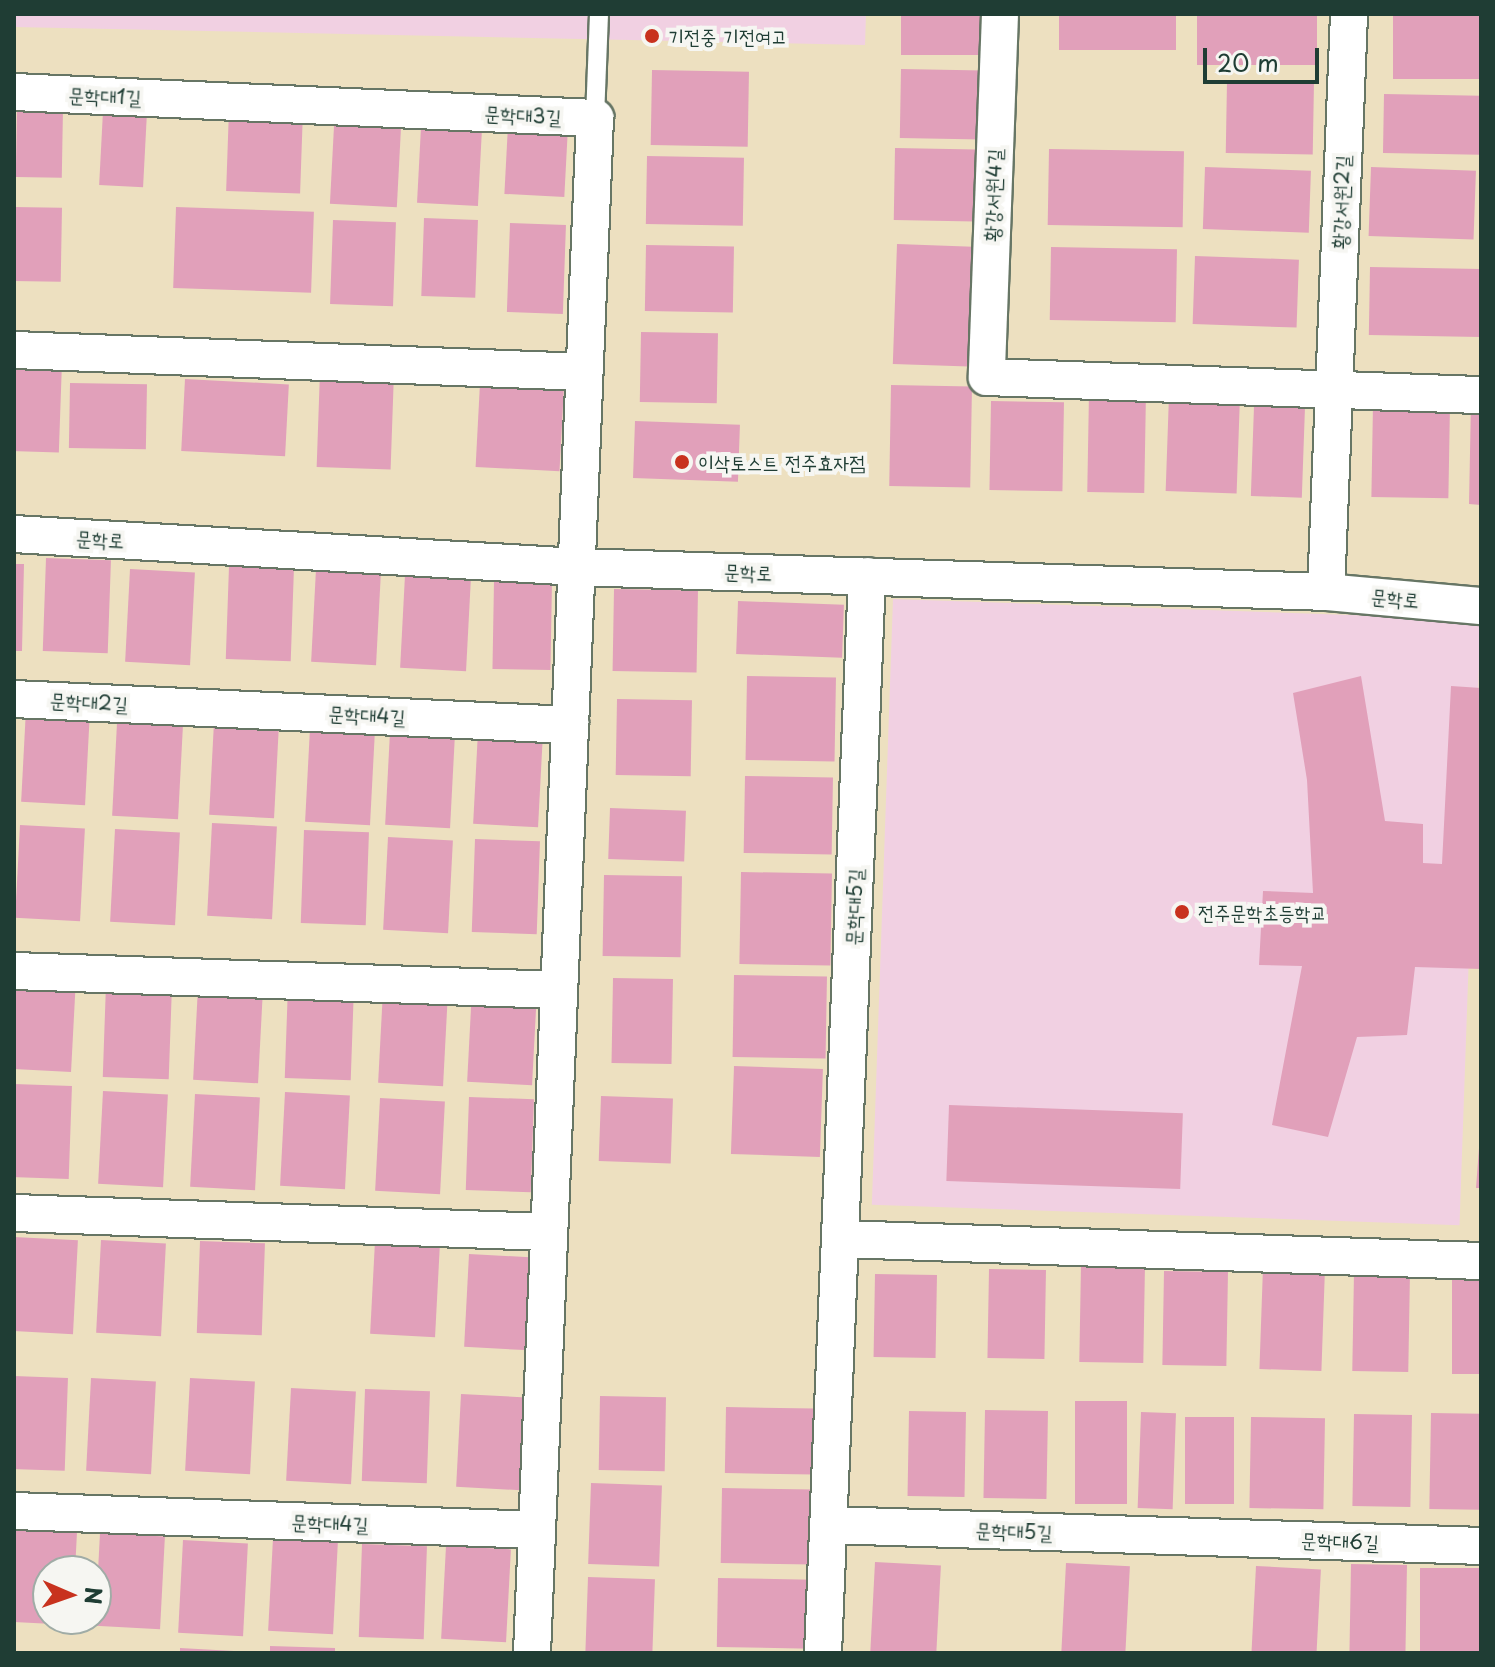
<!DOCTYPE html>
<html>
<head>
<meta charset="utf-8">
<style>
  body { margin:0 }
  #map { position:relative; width:1495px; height:1667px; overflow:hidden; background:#ede0c0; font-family:"Playpen Sans","Poor Story",sans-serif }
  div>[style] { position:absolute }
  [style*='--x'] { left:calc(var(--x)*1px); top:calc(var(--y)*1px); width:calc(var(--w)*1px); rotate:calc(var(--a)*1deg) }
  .built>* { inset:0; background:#f1d0e2; transform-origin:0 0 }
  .building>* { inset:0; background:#e1a0ba; transform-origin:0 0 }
  .roads { filter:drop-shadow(2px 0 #677665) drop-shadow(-2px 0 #677665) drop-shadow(0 2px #677665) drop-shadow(0 -2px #677665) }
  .lane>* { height:18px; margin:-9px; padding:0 9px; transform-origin:9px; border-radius:9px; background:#fff }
  .street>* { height:36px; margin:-18px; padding:0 18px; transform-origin:18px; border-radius:18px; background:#fff }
  .dots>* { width:22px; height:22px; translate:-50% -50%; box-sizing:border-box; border:4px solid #f6f6f2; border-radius:50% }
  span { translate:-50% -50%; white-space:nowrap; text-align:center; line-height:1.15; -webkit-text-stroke:8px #f6f6f2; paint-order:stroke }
  .poi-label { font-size:20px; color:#1f3d34 }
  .left { translate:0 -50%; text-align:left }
  .street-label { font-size:20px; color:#1f3d34 }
  .frame { position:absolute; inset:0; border:16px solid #1f3d34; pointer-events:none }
  .north { position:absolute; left:32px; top:1555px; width:80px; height:80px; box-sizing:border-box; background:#f6f6f2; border:2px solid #a0aca6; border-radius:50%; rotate:92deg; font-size:22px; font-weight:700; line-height:32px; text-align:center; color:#1f3d34 }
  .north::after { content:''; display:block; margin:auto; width:28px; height:36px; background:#c8321e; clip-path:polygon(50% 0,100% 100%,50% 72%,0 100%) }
  .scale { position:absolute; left:1203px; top:48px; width:116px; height:36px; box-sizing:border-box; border:4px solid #1f3d34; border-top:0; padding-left:10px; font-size:24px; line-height:28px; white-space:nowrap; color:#1f3d34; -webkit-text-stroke:6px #f6f6f2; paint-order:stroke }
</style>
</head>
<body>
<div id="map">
  <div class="built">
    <i style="clip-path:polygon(14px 14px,866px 14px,865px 45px,14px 27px)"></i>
    <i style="left:893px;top:599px;width:588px;height:606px;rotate:2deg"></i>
  </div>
  <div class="building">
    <i style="left:901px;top:14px;width:84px;height:41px"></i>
    <i style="left:1059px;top:14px;width:117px;height:36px"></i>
    <i style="left:1197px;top:14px;width:120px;height:51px"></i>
    <i style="left:1393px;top:14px;width:88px;height:65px"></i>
    <i style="left:901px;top:69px;width:82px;height:69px;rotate:1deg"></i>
    <i style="left:652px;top:70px;width:97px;height:75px;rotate:1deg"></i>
    <i style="left:1227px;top:81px;width:87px;height:72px;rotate:1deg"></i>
    <i style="left:1384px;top:94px;width:97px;height:59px;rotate:1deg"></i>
    <i style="left:335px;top:107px;width:67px;height:97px;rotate:3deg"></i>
    <i style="left:17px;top:108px;width:46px;height:69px;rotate:1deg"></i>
    <i style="left:422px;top:108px;width:61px;height:95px;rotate:3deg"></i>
    <i style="left:229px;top:109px;width:74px;height:82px;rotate:2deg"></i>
    <i style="left:103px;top:111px;width:44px;height:74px;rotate:3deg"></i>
    <i style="left:508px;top:125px;width:60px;height:69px;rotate:3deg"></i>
    <i style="left:895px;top:148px;width:81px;height:72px;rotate:1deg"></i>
    <i style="left:1049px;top:149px;width:135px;height:76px;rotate:1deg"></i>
    <i style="left:647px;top:156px;width:97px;height:68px;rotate:1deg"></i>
    <i style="left:1205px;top:167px;width:106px;height:62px;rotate:2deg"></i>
    <i style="left:1371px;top:167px;width:105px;height:69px;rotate:2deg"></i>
    <i style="left:14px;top:207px;width:48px;height:74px;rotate:1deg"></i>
    <i style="left:176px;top:207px;width:138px;height:81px;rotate:2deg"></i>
    <i style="left:424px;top:218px;width:54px;height:78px;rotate:2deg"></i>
    <i style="left:333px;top:220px;width:63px;height:84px;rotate:2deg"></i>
    <i style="left:510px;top:223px;width:56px;height:89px;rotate:2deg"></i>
    <i style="left:897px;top:244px;width:76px;height:120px;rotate:2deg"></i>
    <i style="left:646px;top:245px;width:88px;height:66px;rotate:1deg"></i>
    <i style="left:1051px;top:247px;width:126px;height:73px;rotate:1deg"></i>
    <i style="left:1195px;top:256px;width:104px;height:68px;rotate:2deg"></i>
    <i style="left:1370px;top:267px;width:111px;height:68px;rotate:1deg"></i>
    <i style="left:641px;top:332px;width:77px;height:70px;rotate:1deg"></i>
    <i style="left:14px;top:361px;width:48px;height:90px;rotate:2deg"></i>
    <i style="left:320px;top:371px;width:74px;height:96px;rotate:2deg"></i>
    <i style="left:185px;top:379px;width:104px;height:72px;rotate:3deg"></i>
    <i style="left:70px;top:383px;width:77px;height:65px;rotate:1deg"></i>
    <i style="left:480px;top:383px;width:84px;height:84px;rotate:3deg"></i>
    <i style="left:891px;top:385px;width:81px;height:101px;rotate:1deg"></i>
    <i style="left:1089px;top:392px;width:57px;height:100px;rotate:1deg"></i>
    <i style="left:1169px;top:395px;width:71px;height:96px;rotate:2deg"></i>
    <i style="left:991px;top:401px;width:73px;height:89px;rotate:1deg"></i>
    <i style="clip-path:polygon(1471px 401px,1481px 402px,1481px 505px,1469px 504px)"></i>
    <i style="left:1373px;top:404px;width:77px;height:93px;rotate:1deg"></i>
    <i style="left:1254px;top:406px;width:51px;height:90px;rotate:2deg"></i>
    <i style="left:635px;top:421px;width:105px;height:57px;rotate:2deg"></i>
    <i style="left:46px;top:558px;width:65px;height:93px;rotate:2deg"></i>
    <i style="clip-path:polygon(14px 564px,24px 564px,22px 651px,14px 651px)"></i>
    <i style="left:229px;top:566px;width:65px;height:93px;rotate:2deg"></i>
    <i style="left:130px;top:569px;width:65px;height:93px;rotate:3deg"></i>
    <i style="left:316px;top:569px;width:65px;height:93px;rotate:3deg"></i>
    <i style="left:405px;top:575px;width:66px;height:93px;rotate:3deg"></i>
    <i style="left:494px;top:581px;width:58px;height:88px;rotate:1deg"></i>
    <i style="left:614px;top:589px;width:84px;height:82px;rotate:1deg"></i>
    <i style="left:738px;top:601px;width:106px;height:53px;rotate:2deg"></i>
    <i style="left:747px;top:676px;width:89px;height:84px;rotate:1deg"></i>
    <i style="clip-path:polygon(1361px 676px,1385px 821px,1423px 824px,1423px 863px,1442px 864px,1451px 686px,1481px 688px,1481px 969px,1415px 967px,1407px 1035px,1357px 1037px,1328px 1137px,1272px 1125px,1302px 966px,1259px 965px,1263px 891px,1313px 893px,1307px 780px,1293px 693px)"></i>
    <i style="left:617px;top:699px;width:75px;height:76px;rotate:1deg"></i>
    <i style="left:26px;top:709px;width:64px;height:93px;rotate:3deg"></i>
    <i style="left:214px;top:722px;width:65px;height:93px;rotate:3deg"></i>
    <i style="left:117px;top:723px;width:66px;height:93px;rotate:3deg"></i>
    <i style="left:310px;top:728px;width:65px;height:94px;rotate:3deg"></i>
    <i style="left:478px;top:731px;width:65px;height:93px;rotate:3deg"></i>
    <i style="left:390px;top:732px;width:65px;height:93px;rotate:3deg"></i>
    <i style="left:745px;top:776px;width:88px;height:77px;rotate:1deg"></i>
    <i style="left:610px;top:808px;width:76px;height:51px;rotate:2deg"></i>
    <i style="left:212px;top:823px;width:65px;height:93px;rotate:3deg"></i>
    <i style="left:20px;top:825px;width:65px;height:93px;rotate:3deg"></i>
    <i style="left:115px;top:829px;width:65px;height:93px;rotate:3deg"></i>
    <i style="left:304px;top:830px;width:65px;height:93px;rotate:2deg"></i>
    <i style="left:388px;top:837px;width:65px;height:93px;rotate:3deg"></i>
    <i style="left:475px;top:839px;width:65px;height:93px;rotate:2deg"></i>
    <i style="left:741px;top:872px;width:91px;height:92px;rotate:1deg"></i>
    <i style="left:604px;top:875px;width:78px;height:81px;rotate:1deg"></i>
    <i style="left:734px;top:975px;width:93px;height:82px;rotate:1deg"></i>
    <i style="left:14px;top:976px;width:62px;height:93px;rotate:3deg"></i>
    <i style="left:613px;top:978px;width:60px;height:85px;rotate:1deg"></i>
    <i style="left:106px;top:984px;width:66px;height:93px;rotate:2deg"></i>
    <i style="left:288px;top:985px;width:66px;height:93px;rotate:2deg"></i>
    <i style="left:198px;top:987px;width:65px;height:93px;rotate:3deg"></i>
    <i style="left:472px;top:989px;width:65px;height:93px;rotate:3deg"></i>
    <i style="left:383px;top:990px;width:65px;height:93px;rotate:3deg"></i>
    <i style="left:734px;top:1066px;width:89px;height:88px;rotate:2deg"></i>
    <i style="left:14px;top:1084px;width:58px;height:93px;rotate:2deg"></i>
    <i style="left:103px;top:1091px;width:65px;height:93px;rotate:3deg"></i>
    <i style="left:285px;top:1092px;width:65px;height:94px;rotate:3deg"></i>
    <i style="left:195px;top:1094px;width:65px;height:93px;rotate:3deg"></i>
    <i style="left:601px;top:1096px;width:72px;height:65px;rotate:2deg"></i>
    <i style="left:469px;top:1097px;width:65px;height:93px;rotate:2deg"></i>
    <i style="left:380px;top:1098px;width:65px;height:93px;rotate:3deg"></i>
    <i style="left:949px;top:1105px;width:234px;height:76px;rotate:2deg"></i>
    <i style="clip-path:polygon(1481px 1121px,1481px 1188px,1476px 1188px)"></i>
    <i style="left:14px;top:1237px;width:64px;height:94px;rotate:3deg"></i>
    <i style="left:101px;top:1240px;width:65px;height:93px;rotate:3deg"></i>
    <i style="left:200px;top:1241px;width:65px;height:92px;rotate:2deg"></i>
    <i style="left:375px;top:1241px;width:65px;height:93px;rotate:3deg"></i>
    <i style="left:469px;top:1254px;width:65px;height:93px;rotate:3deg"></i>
    <i style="left:1081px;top:1264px;width:64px;height:98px;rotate:1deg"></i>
    <i style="left:1263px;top:1267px;width:62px;height:102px;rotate:2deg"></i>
    <i style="left:989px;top:1269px;width:57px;height:89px;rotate:1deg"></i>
    <i style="left:1164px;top:1271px;width:64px;height:94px;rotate:1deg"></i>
    <i style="left:1354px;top:1272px;width:56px;height:99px;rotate:1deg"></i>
    <i style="left:1452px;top:1273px;width:29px;height:101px"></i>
    <i style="left:875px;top:1274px;width:62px;height:83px;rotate:1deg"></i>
    <i style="left:14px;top:1376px;width:54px;height:93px;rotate:2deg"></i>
    <i style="left:91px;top:1378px;width:65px;height:93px;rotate:3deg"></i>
    <i style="left:190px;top:1378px;width:65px;height:93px;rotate:3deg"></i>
    <i style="left:291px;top:1388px;width:65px;height:93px;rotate:3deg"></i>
    <i style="left:365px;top:1389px;width:65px;height:92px;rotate:2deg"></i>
    <i style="left:461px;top:1394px;width:65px;height:93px;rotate:3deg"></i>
    <i style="left:600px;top:1396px;width:66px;height:74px;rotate:1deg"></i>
    <i style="left:1075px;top:1401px;width:52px;height:103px"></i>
    <i style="left:726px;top:1407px;width:89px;height:66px;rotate:1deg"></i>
    <i style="left:985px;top:1410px;width:63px;height:88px;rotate:1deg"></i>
    <i style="left:909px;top:1411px;width:57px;height:85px;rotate:1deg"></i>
    <i style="left:1141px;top:1412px;width:35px;height:96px;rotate:2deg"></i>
    <i style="left:1431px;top:1413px;width:50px;height:96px;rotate:1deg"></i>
    <i style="left:1354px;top:1414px;width:58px;height:92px;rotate:1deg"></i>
    <i style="left:1185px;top:1417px;width:49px;height:87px"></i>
    <i style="left:1251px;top:1417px;width:74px;height:91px;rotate:1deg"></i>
    <i style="left:591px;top:1483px;width:71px;height:81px;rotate:2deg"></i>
    <i style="left:722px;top:1488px;width:92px;height:75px;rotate:1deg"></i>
    <i style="clip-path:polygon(14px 1529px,77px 1532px,75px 1571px,48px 1571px,48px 1619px,73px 1619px,72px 1625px,14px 1622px)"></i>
    <i style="left:100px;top:1533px;width:65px;height:93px;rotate:3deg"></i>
    <i style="left:273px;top:1538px;width:65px;height:93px;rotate:3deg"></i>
    <i style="left:183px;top:1540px;width:65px;height:93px;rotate:3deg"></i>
    <i style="left:362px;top:1544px;width:65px;height:93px;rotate:2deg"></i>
    <i style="left:446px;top:1546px;width:65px;height:93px;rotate:3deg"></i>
    <i style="left:875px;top:1562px;width:66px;height:91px;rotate:3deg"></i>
    <i style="left:1066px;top:1563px;width:64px;height:90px;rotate:3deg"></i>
    <i style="left:1351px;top:1564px;width:56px;height:89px;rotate:1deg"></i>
    <i style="left:1256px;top:1566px;width:65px;height:87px;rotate:3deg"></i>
    <i style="left:1420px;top:1568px;width:61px;height:85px"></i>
    <i style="left:588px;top:1577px;width:67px;height:76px;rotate:2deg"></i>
    <i style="left:718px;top:1578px;width:95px;height:69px;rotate:1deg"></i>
    <i style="clip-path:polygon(270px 1646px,335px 1648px,335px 1653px,270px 1653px)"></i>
    <i style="clip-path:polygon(180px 1648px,234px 1651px,234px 1653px,180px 1653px)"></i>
  </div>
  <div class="roads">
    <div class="lane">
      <i style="--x:595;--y:118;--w:104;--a:-87.8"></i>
    </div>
    <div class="street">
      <i style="--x:1000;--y:14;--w:363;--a:92.1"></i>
      <i style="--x:987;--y:377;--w:494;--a:2.1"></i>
      <i style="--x:14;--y:92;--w:582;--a:2.56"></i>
      <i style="--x:595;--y:118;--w:1536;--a:92.35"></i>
      <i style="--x:14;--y:350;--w:571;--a:2.21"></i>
      <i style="--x:14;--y:534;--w:565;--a:3.35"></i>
      <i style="--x:578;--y:567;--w:748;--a:1.91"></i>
      <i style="--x:1326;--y:592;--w:156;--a:5.2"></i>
      <i style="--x:1326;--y:592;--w:578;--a:-87.72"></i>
      <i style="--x:14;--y:699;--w:557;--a:2.68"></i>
      <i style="--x:14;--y:971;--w:545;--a:2"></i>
      <i style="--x:14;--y:1213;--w:534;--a:2.04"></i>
      <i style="--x:841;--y:1239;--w:640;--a:1.97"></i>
      <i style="--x:14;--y:1511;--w:523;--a:2.08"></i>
      <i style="--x:829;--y:1525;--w:652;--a:1.84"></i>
      <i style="--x:823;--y:1653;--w:1078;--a:-87.66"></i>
    </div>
  </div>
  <div class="dots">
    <i style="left:652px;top:36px;background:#c8321e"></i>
    <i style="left:682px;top:462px;background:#c8321e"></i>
    <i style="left:1182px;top:912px;background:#c8321e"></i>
  </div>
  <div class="poi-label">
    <span class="left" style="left:668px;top:36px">기전중 기전여고</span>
    <span class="left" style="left:698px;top:462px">이삭토스트 전주효자점</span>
    <span class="left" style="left:1198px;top:912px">전주문학초등학교</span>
  </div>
  <div class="street-label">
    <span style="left:105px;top:96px;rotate:2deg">문학대1길</span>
    <span style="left:523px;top:115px;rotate:3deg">문학대3길</span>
    <span style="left:993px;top:195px;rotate:-88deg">황강서원4길</span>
    <span style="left:1341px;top:202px;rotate:-88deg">황강서원2길</span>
    <span style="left:100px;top:539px;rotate:3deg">문학로</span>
    <span style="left:748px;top:572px;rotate:2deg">문학로</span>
    <span style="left:1395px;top:598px;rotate:5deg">문학로</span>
    <span style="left:89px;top:702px;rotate:3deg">문학대2길</span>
    <span style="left:367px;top:715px;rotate:3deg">문학대4길</span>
    <span style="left:854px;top:907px;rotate:-88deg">문학대5길</span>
    <span style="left:330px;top:1523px;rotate:2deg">문학대4길</span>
    <span style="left:1014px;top:1531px;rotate:2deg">문학대5길</span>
    <span style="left:1340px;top:1541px;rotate:2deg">문학대6길</span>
  </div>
  <div class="frame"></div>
  <div class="north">N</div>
  <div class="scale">20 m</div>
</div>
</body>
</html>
